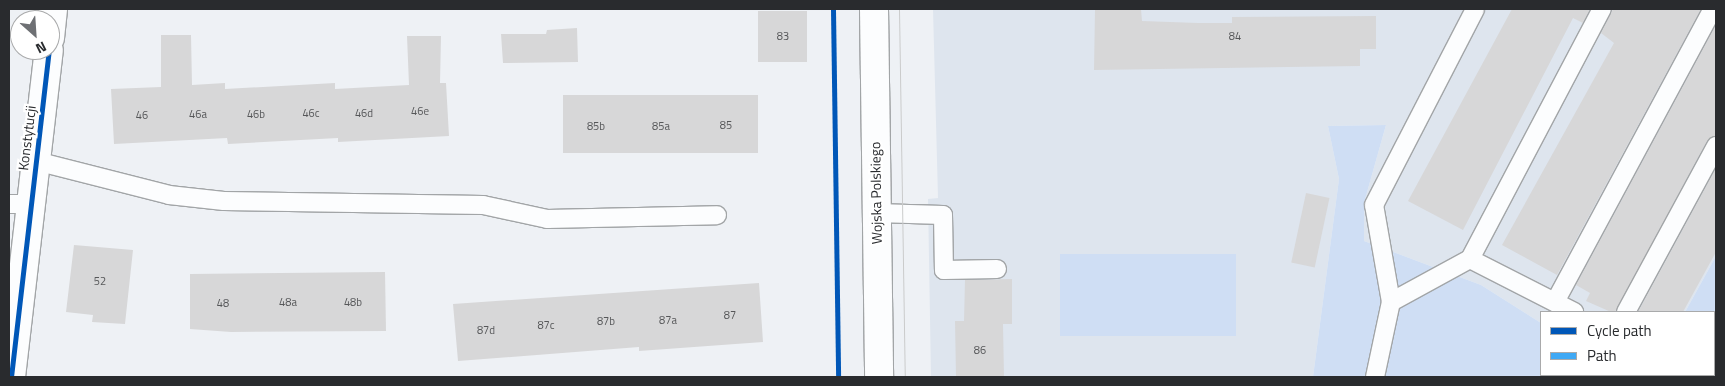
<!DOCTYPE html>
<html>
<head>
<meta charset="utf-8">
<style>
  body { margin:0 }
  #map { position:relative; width:1725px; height:386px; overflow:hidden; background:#eef1f5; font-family:"Titillium Web",sans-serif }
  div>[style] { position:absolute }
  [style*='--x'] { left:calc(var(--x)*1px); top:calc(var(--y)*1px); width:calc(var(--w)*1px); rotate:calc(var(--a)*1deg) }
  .built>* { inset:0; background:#dee5ee }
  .green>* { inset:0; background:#cfdef4; transform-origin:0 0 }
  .building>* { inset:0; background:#d7d7d8; transform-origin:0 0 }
  .roads { filter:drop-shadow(1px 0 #a2a5a7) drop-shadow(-1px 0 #a2a5a7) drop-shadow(0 1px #a2a5a7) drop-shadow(0 -1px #a2a5a7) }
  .service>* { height:18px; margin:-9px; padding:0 9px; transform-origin:9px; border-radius:9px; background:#fcfdfe }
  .minor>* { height:28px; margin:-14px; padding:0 14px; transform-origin:14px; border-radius:14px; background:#fcfdfe }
  .secondary>* { height:28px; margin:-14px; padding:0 14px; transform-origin:14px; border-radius:14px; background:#fcfdfe }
  .tram>* { height:1px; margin:-0.5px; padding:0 0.5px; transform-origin:0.5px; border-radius:0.5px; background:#cacbcb }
  .quiet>* { height:4px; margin-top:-2px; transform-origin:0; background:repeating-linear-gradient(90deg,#3fa9f5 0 8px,transparent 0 12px) }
  .cycleway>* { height:5px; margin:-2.5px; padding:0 2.5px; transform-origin:2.5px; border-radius:2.5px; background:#0057b8 }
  span { translate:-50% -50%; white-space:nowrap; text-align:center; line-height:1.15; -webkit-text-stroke:4.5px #fff; paint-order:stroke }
  .number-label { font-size:11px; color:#565759 }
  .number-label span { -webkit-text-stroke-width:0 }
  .street-label { font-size:14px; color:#292b2e }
  .frame { position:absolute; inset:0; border:10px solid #292b2e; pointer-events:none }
  .legend { position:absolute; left:1540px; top:311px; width:175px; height:65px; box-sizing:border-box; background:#fff; border:1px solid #a9aaab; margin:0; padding:6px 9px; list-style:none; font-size:15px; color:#292b2e }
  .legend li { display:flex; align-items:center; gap:10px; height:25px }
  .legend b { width:25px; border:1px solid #a9aaab }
  .north { position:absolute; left:10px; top:10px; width:50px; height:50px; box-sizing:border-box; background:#fff; border:1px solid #a9aaab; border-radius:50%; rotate:154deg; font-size:14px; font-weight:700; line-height:20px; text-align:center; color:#292b2e }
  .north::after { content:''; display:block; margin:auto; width:18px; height:22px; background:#6e7074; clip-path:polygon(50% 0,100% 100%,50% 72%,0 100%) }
</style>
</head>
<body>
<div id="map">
  <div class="built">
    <i style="clip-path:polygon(933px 9px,1716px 9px,1716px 256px,1685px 312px,1541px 312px,1541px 323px,1481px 285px,1364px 241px,1364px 203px,1386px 125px,1328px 126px,1339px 179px,1313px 377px,931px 377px,928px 199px,938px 198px)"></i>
    <i style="clip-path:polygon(1588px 375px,1650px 375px,1649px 377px)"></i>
  </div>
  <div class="green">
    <i style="clip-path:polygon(1386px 125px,1364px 203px,1364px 241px,1481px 285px,1541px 323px,1541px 375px,1589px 377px,1313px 377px,1339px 179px,1328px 126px)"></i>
    <i style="left:1236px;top:254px;width:82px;height:176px;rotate:90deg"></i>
    <i style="clip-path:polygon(1716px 256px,1716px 377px,1649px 377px,1714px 375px,1714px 312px,1685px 312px)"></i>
  </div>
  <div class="building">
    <i style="clip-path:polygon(1095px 9px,1141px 9px,1142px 21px,1198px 23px,1232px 23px,1232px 17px,1376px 16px,1376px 49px,1360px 49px,1360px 66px,1094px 70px)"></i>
    <i style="clip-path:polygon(1512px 9px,1590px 9px,1583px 23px,1573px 18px,1463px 230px,1408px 201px)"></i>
    <i style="clip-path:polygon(1613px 9px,1701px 9px,1557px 275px,1502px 245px,1614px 43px,1601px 33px)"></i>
    <i style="left:758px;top:11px;width:49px;height:51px"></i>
    <i style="clip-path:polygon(1716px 25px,1716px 135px,1707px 141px,1615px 312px,1611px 312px,1586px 301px,1590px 293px,1576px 285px)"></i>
    <i style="clip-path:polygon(577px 28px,578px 62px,503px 63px,501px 34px,546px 34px,547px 30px)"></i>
    <i style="clip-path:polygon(161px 35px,191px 35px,192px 85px,225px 83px,225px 89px,335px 83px,335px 89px,409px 85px,407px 36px,441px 36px,440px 83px,446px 83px,449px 136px,338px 142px,338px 138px,228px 144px,227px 138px,114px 144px,111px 89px,161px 87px)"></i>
    <i style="left:758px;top:95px;width:58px;height:195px;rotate:90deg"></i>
    <i style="clip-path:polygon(1716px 168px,1716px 252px,1683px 312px,1638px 312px)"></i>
    <i style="left:1306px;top:193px;width:24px;height:71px;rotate:12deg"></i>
    <i style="clip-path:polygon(74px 245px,133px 250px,125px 324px,92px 322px,93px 315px,66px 312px)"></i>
    <i style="clip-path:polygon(385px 272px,386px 331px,231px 332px,190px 329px,190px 274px)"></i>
    <i style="clip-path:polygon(1012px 279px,1012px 324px,1003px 324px,1004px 377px,956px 377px,955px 321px,964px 321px,965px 280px)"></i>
    <i style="clip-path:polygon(759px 283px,763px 342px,639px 351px,639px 347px,458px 361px,453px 304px)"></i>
  </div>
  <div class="roads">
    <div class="service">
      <i style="--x:36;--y:161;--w:137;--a:14.3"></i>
      <i style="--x:169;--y:195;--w:55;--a:6.2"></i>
      <i style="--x:224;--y:201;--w:259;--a:0.9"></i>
      <i style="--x:483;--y:205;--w:66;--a:12.3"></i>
      <i style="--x:547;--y:219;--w:170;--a:-1.3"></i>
      <i style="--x:9;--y:204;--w:21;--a:0"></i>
      <i style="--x:876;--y:213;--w:67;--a:1.7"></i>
      <i style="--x:943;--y:215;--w:55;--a:89"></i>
      <i style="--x:944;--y:270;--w:53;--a:-1.1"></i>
      <i style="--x:1470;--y:259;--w:117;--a:27"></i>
      <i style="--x:1391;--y:302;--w:90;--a:-28.6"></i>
      <i style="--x:1470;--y:259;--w:283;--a:-62.2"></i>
      <i style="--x:1555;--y:302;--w:333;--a:-61.7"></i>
      <i style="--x:1626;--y:312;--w:189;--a:-61.5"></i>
      <i style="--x:1375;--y:377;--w:77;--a:-78"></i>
      <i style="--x:1391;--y:302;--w:98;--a:-99.9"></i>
      <i style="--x:1374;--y:205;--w:220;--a:-62.7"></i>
    </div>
    <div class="minor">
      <i style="--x:50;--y:38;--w:29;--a:-84"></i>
      <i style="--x:11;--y:377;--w:329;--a:-83.4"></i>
    </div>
    <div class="secondary">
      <i style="--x:874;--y:9;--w:368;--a:89.2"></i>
    </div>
  </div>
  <div class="tram">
    <i style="--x:899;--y:9;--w:368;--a:89.1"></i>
  </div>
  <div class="quiet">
    <i style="--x:1616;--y:375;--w:2;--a:63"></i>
  </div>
  <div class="cycleway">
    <i style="--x:833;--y:9;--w:368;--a:89.2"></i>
    <i style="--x:11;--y:377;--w:329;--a:-83.4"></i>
  </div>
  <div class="number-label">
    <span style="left:783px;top:36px">83</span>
    <span style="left:1235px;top:36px">84</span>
    <span style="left:420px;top:111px">46e</span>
    <span style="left:311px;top:113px">46c</span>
    <span style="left:364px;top:113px">46d</span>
    <span style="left:198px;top:114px">46a</span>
    <span style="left:256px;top:114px">46b</span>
    <span style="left:142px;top:115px">46</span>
    <span style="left:726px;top:125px">85</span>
    <span style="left:596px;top:126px">85b</span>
    <span style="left:661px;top:126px">85a</span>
    <span style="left:100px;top:281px">52</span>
    <span style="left:288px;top:302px">48a</span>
    <span style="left:353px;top:302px">48b</span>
    <span style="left:223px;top:303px">48</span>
    <span style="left:730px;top:315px">87</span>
    <span style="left:668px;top:320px">87a</span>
    <span style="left:606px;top:321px">87b</span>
    <span style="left:546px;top:325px">87c</span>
    <span style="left:486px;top:330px">87d</span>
    <span style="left:980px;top:350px">86</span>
  </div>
  <div class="street-label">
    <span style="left:27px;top:138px;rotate:-83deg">Konstytucji</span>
    <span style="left:876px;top:193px;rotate:-91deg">Wojska Polskiego</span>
  </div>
  <div class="frame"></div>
  <ul class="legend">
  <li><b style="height:6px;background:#0057b8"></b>Cycle path</li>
  <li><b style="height:6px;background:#3fa9f5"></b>Path</li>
  </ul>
  <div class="north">N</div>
</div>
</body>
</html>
